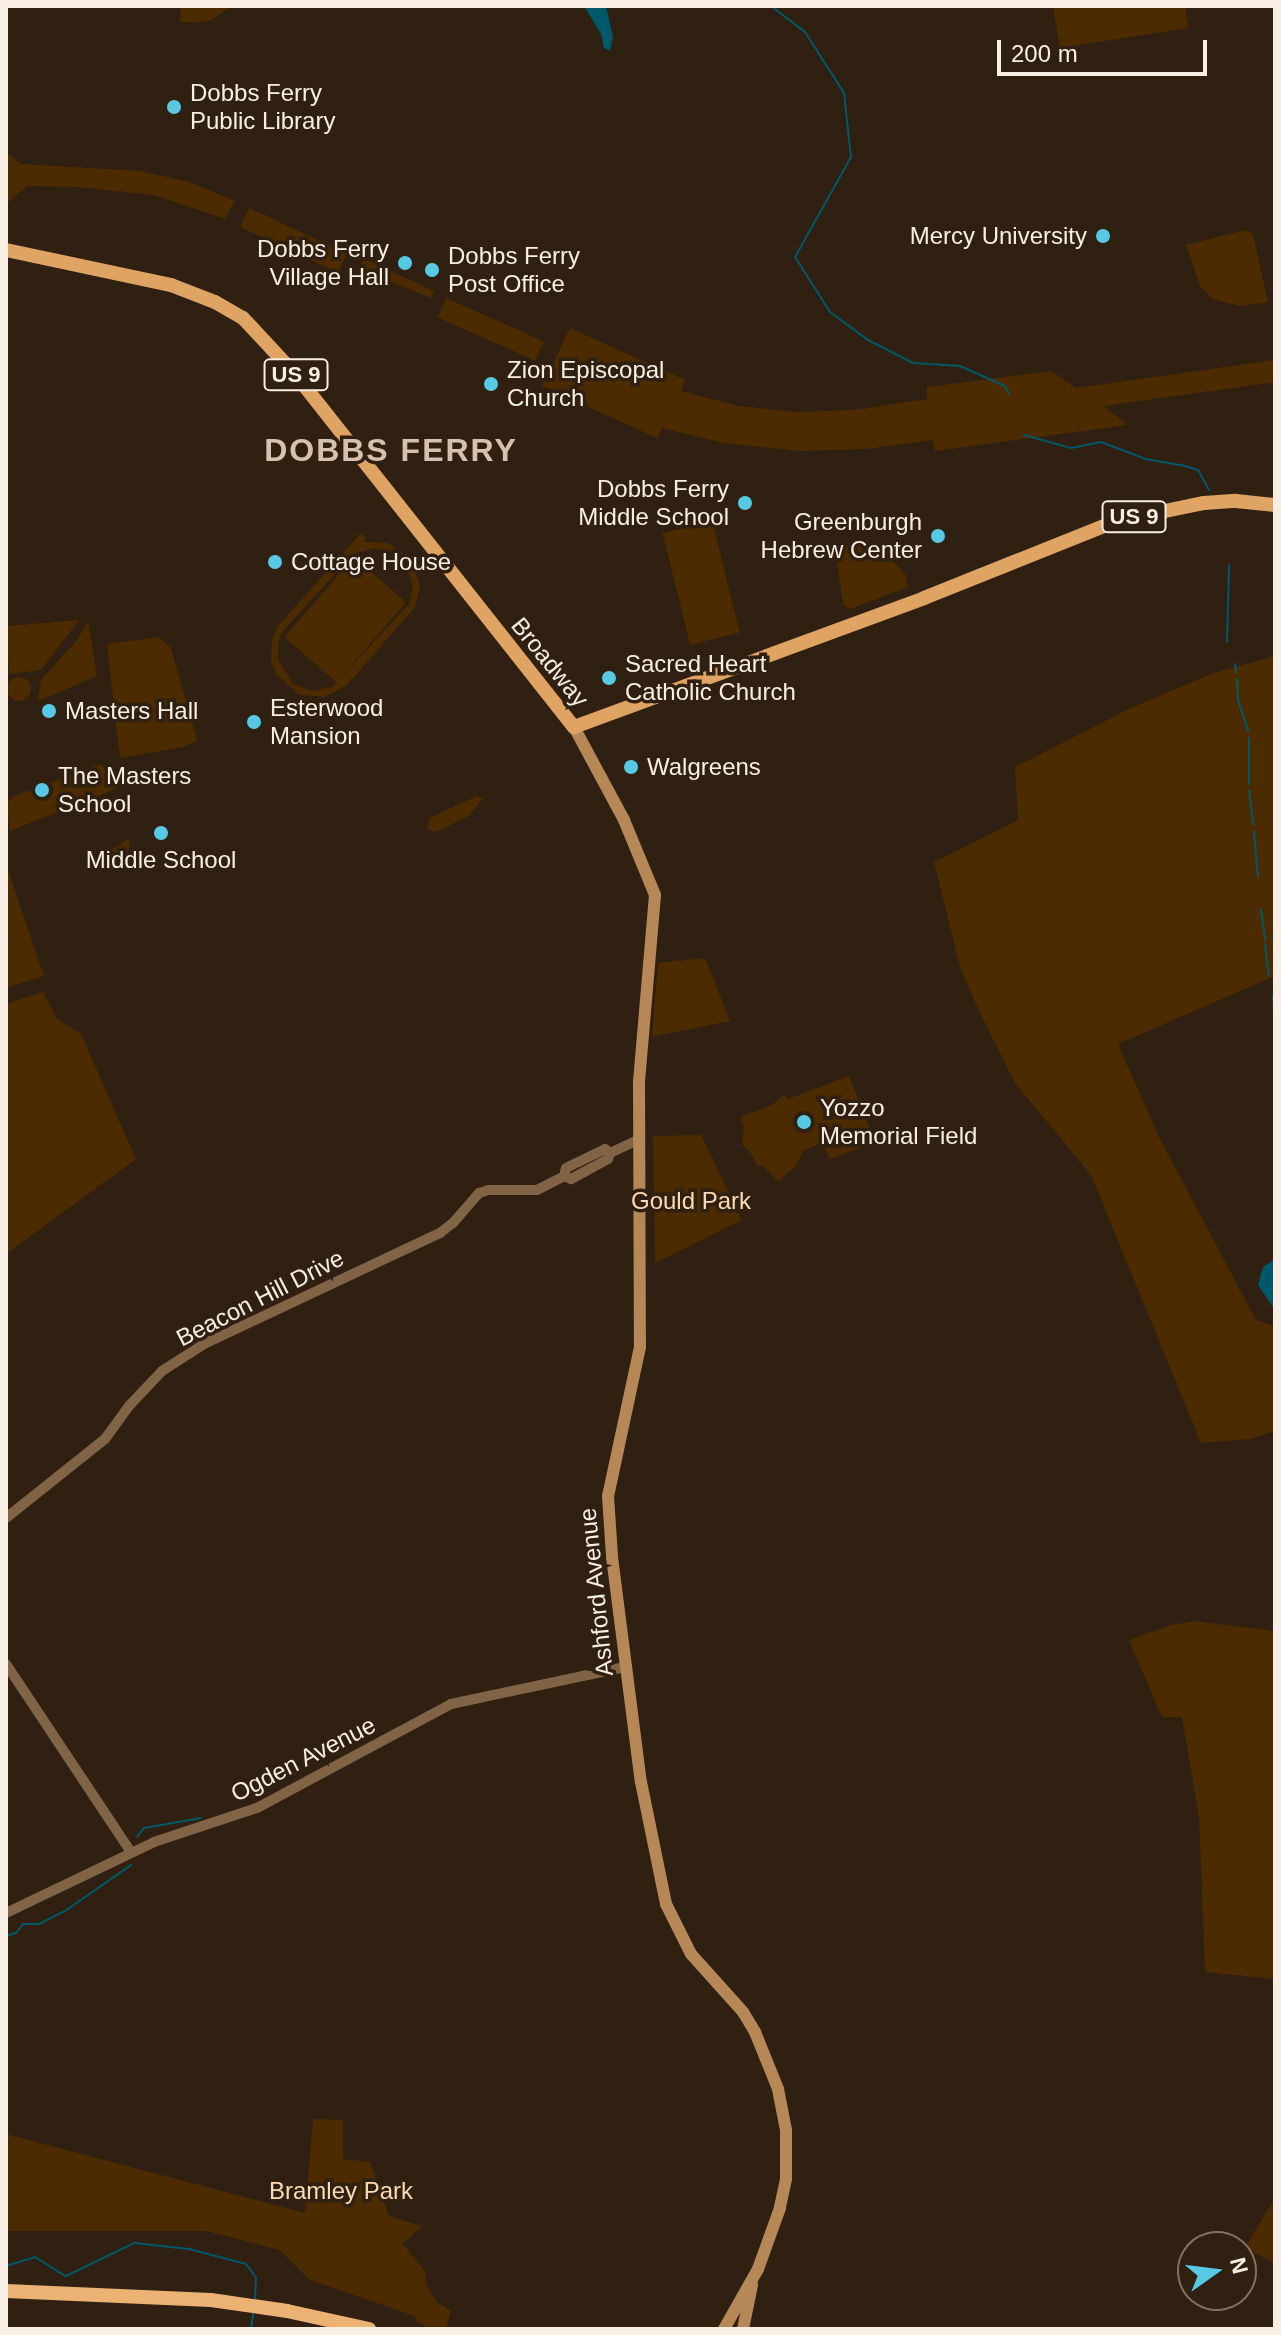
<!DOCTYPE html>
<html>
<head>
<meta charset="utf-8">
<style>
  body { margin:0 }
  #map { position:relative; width:1281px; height:2335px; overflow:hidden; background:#2f2011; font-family:Arial,sans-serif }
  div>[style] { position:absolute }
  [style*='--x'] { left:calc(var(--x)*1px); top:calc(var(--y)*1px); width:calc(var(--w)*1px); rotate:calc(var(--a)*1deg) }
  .green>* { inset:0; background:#4d2b00; transform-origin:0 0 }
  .round { border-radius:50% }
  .water>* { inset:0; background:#00596a }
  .stream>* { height:2px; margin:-1px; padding:0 1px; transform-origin:1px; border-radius:1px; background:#00596a }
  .tertiary>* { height:10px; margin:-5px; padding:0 5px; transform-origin:5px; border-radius:5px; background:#816446 }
  .secondary>* { height:12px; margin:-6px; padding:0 6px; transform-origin:6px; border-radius:6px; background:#b68857 }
  .primary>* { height:14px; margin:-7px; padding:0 7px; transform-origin:7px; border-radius:7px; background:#dfa364 }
  .trunk>* { height:14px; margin:-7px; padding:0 7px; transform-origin:7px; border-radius:7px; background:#ecb274 }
  .dots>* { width:22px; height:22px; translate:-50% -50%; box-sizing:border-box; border:4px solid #2f2011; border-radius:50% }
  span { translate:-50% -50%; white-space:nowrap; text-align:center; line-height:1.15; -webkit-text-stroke:7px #2f2011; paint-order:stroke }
  .shield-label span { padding:2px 6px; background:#2f2011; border:2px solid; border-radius:6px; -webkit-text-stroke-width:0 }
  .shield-label { font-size:22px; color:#f8eee3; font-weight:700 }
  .poi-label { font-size:24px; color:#f8eee3 }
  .left { translate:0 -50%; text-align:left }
  .right { translate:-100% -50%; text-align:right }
  .street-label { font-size:24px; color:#f8eee3 }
  .park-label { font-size:24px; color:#fed9b5 }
  .district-label { font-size:32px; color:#d5c1ae; font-weight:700; letter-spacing:2px }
  .frame { position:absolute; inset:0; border:8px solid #f8eee3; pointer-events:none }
  .north { position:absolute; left:1177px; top:2231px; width:80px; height:80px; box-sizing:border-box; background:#2f2011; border:2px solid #7f7265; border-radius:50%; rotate:76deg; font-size:22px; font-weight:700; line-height:32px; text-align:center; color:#f8eee3 }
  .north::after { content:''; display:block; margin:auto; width:28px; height:36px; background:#58c9e4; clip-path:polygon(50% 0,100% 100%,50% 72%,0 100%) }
  .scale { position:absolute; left:997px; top:40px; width:210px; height:36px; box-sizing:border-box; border:4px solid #f8eee3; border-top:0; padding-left:10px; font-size:24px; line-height:28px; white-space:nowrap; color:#f8eee3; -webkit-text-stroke:6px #2f2011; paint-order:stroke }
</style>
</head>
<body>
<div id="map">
  <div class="green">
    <i style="clip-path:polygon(181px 6px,232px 6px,211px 20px,195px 23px,180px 21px)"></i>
    <i style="clip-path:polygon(1053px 6px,1185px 6px,1188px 28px,1060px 48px)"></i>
    <i style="clip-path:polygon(6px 152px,21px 164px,140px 171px,189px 182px,235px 201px,225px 219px,154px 195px,78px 187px,27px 186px,6px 204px)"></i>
    <i style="left:249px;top:208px;width:108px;height:21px;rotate:25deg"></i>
    <i style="clip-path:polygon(1246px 230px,1253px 234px,1268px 302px,1240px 306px,1213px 299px,1200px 286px,1186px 245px)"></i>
    <i style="clip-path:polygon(364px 259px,434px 291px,431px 298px,359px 268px)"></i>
    <i style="left:446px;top:298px;width:107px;height:21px;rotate:24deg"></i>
    <i style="clip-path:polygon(570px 328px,685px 380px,681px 391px,738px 406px,798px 412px,854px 410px,927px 399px,927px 387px,1051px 371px,1076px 388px,1275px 360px,1275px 382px,1104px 406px,1127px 425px,935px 451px,933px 440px,867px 449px,799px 451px,723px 443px,662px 428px,657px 438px,542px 386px)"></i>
    <i style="left:712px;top:521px;width:115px;height:51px;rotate:76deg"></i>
    <i style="clip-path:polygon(evenodd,361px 533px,366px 538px,363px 542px,388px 543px,411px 559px,420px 587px,415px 607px,347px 685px,325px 697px,299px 695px,276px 674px,271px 661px,272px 639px,278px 626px,361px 533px,374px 548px,396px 554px,405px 563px,413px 586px,409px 604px,332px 687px,313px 691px,293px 684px,278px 660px,278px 641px,284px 630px,353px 554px,374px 548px)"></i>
    <i style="clip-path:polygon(855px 545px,885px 553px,905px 574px,908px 587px,850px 609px,843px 605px,835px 547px)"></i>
    <i style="left:354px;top:557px;width:69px;height:106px;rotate:41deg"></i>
    <i style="clip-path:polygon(79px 620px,41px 670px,9px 674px,6px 626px)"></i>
    <i style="clip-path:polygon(88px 621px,97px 676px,38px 701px,41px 680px,77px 640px)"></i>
    <i style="clip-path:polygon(159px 637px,171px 648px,197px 740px,183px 747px,120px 758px,107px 644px)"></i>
    <i style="clip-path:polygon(1275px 656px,1275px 976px,1118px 1044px,1160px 1139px,1256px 1320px,1275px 1326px,1275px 1431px,1250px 1439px,1201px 1443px,1091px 1175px,1015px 1083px,979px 1011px,960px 967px,934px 862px,1018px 820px,1015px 767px,1131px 708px,1211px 674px)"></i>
    <i class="round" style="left:7px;top:677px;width:24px;height:24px"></i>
    <i style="clip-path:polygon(101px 764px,118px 788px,10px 831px,6px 804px,12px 797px)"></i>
    <i style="clip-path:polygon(477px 796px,483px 799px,468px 816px,443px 829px,434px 832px,427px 828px,431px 817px)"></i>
    <i style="clip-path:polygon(129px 839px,129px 854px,113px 872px,106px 852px)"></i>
    <i style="clip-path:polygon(6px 865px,44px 976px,6px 988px)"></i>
    <i style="clip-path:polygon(705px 958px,730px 1021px,652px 1037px,658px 963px)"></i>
    <i style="clip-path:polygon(43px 992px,57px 1019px,81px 1034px,136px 1159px,6px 1254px,6px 1004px)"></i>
    <i style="clip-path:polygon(849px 1076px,873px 1136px,868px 1145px,830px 1159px,822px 1143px,804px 1150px,795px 1167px,778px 1181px,762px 1165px,757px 1166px,753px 1156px,742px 1144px,744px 1128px,740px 1117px,772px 1105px,784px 1095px,788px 1099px)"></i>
    <i style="clip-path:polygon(701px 1135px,742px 1220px,655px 1263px,653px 1136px)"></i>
    <i style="clip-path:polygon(1194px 1621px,1275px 1631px,1275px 1979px,1205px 1972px,1199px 1817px,1182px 1717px,1162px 1717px,1129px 1640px,1171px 1625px)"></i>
    <i style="clip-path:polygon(313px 2119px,343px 2120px,343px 2159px,370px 2162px,389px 2216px,422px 2226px,403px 2244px,425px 2272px,426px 2284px,437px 2302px,451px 2311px,446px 2329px,431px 2329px,416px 2321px,415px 2316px,310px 2280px,280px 2250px,206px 2231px,6px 2231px,6px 2134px,305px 2213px)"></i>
    <i style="clip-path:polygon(1275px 2198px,1275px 2263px,1245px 2248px)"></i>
  </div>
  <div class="water">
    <i style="clip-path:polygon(584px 6px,606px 6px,613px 37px,610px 51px,604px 48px,601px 34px)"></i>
    <i style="clip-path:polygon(1275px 1259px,1275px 1310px,1258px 1285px,1263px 1267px)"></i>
  </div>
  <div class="stream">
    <i style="--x:771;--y:6;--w:43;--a:37.4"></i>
    <i style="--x:805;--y:32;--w:72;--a:57.4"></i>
    <i style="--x:844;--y:93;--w:64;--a:83.8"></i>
    <i style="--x:851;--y:157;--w:115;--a:119.2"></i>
    <i style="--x:795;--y:257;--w:65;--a:57.5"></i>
    <i style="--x:830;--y:312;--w:47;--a:36.4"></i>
    <i style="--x:868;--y:340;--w:51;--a:27.1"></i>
    <i style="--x:913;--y:363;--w:47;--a:3.7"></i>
    <i style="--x:960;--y:366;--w:49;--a:24"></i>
    <i style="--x:1005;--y:386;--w:9;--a:63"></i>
    <i style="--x:1024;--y:435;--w:49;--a:15.5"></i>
    <i style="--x:1071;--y:448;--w:31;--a:-11"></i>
    <i style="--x:1101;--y:442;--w:48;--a:20.7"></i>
    <i style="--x:1146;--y:459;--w:40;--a:10"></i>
    <i style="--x:1185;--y:466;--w:14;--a:17"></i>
    <i style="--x:1198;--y:470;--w:23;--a:61"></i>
    <i style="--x:1227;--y:642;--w:77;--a:-88.5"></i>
    <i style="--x:1235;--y:664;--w:8;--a:83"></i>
    <i style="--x:1237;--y:679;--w:21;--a:87"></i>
    <i style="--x:1238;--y:700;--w:33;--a:72"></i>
    <i style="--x:1249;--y:784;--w:46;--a:-90"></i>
    <i style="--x:1249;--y:790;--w:35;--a:83"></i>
    <i style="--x:1254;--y:832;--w:45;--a:84.9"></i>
    <i style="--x:1261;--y:910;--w:30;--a:82"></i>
    <i style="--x:1265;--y:944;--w:31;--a:83"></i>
    <i style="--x:1273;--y:996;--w:28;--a:86"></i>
    <i style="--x:137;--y:1837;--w:11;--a:-52"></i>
    <i style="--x:144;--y:1828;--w:58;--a:-10"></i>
    <i style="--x:6;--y:1936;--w:10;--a:-17"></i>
    <i style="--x:16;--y:1933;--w:11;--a:-52"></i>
    <i style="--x:23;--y:1924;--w:16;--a:0"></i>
    <i style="--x:39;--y:1924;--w:33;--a:-27"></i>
    <i style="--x:68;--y:1909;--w:77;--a:-34.9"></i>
    <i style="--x:6;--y:2266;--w:30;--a:-17"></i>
    <i style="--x:35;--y:2257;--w:36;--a:32"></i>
    <i style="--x:66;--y:2276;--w:76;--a:-25.9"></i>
    <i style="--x:134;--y:2243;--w:55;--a:6.2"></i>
    <i style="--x:189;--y:2249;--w:59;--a:14.7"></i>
    <i style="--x:246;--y:2264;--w:17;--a:54"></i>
    <i style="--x:256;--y:2278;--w:22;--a:93"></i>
    <i style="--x:251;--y:2329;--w:15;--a:-82"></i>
  </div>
  <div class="tertiary">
    <i style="--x:564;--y:1176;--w:8;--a:23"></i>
    <i style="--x:571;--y:1179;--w:42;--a:-28.4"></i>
    <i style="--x:608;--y:1159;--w:6;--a:-72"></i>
    <i style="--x:6;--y:1518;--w:127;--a:-38.6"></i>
    <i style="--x:105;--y:1439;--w:41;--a:-54"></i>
    <i style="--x:129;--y:1406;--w:48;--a:-46.7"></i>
    <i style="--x:162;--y:1371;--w:50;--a:-32.7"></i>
    <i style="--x:204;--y:1344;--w:261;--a:-25.2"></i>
    <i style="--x:440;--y:1233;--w:16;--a:-38"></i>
    <i style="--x:453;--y:1223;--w:40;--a:-49"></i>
    <i style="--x:479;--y:1193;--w:10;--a:-17"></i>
    <i style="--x:489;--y:1190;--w:48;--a:0"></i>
    <i style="--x:537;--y:1190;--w:30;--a:-27"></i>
    <i style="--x:564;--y:1176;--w:8;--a:-76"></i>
    <i style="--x:566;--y:1168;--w:43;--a:-26"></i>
    <i style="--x:605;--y:1149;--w:6;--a:39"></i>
    <i style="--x:610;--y:1153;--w:33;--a:-25"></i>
    <i style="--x:6;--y:1664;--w:226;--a:56.4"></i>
    <i style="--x:6;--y:1913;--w:164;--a:-25.6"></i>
    <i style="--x:154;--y:1842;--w:108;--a:-18.3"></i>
    <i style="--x:257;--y:1808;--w:220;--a:-28.2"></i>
    <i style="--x:451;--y:1704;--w:178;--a:-12"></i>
  </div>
  <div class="secondary">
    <i style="--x:574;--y:727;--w:106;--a:61.7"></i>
    <i style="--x:624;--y:820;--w:81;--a:67.5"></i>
    <i style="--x:655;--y:895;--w:187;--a:94.9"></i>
    <i style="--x:639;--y:1081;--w:266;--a:89.8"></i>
    <i style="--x:640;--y:1347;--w:152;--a:102.1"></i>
    <i style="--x:608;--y:1496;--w:61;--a:86.2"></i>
    <i style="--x:612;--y:1557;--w:227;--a:82.7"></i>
    <i style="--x:641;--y:1782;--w:125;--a:78.4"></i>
    <i style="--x:666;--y:1904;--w:56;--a:63.4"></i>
    <i style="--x:691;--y:1954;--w:78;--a:48.1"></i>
    <i style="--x:743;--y:2012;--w:23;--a:59"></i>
    <i style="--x:755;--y:2032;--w:61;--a:68"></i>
    <i style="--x:778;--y:2089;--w:42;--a:79"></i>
    <i style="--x:786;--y:2130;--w:49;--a:90"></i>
    <i style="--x:786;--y:2179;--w:30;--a:102"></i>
    <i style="--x:780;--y:2208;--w:65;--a:109.8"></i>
    <i style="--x:758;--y:2269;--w:69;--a:119.5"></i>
    <i style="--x:743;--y:2329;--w:45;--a:-78.4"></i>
  </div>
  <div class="primary">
    <i style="--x:6;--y:250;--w:169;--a:12"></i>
    <i style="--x:171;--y:285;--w:47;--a:21.1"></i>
    <i style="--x:215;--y:302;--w:32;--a:30"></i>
    <i style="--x:243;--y:318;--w:76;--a:47.1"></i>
    <i style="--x:295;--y:374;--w:450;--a:51.7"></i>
    <i style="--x:574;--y:727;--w:373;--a:-20.2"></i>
    <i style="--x:924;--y:598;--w:208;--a:-21.8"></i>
    <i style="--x:1117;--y:521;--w:89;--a:-11.7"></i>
    <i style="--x:1204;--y:503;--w:32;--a:-4"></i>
    <i style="--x:1236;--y:501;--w:39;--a:6"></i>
  </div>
  <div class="trunk">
    <i style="--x:6;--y:2291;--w:205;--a:2.5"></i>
    <i style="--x:211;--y:2300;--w:77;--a:8.2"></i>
    <i style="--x:287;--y:2311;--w:84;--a:12.4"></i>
  </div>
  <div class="dots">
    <i style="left:174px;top:107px;background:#58c9e4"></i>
    <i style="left:1103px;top:236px;background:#58c9e4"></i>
    <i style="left:405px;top:263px;background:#58c9e4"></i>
    <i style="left:432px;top:270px;background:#58c9e4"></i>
    <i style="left:491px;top:384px;background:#58c9e4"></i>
    <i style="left:745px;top:503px;background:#58c9e4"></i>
    <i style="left:938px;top:536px;background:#58c9e4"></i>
    <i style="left:275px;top:562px;background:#58c9e4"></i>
    <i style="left:609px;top:678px;background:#58c9e4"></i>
    <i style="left:49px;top:711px;background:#58c9e4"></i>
    <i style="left:254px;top:722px;background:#58c9e4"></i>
    <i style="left:631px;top:767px;background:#58c9e4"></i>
    <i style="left:42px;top:790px;background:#58c9e4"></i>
    <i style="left:161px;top:833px;background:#58c9e4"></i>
    <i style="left:804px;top:1122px;background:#58c9e4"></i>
  </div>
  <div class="shield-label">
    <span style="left:296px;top:375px">US 9</span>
    <span style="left:1134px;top:517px">US 9</span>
  </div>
  <div class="poi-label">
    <span class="left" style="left:190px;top:107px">Dobbs Ferry<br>Public Library</span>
    <span class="right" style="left:1087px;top:236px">Mercy University</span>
    <span class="right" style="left:389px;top:263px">Dobbs Ferry<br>Village Hall</span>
    <span class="left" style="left:448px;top:270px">Dobbs Ferry<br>Post Office</span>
    <span class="left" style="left:507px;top:384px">Zion Episcopal<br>Church</span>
    <span class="right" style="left:729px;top:503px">Dobbs Ferry<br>Middle School</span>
    <span class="right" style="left:922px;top:536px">Greenburgh<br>Hebrew Center</span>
    <span class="left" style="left:291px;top:562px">Cottage House</span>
    <span class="left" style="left:625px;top:678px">Sacred Heart<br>Catholic Church</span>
    <span class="left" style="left:270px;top:722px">Esterwood<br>Mansion</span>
    <span class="left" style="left:65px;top:711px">Masters Hall</span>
    <span class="left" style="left:647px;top:767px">Walgreens</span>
    <span class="left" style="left:58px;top:790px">The Masters<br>School</span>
    <span style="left:161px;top:860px">Middle School</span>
    <span class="left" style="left:820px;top:1122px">Yozzo<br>Memorial Field</span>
  </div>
  <div class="street-label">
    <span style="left:550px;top:662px;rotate:51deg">Broadway</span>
    <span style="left:260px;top:1298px;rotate:-27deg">Beacon Hill Drive</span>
    <span style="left:596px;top:1592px;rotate:-96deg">Ashford Avenue</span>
    <span style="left:303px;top:1759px;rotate:-27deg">Ogden Avenue</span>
  </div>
  <div class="park-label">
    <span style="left:691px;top:1201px">Gould Park</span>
    <span style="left:341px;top:2191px">Bramley Park</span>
  </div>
  <div class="district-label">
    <span style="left:391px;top:450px">DOBBS FERRY</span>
  </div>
  <div class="frame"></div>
  <div class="north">N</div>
  <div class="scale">200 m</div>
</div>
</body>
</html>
